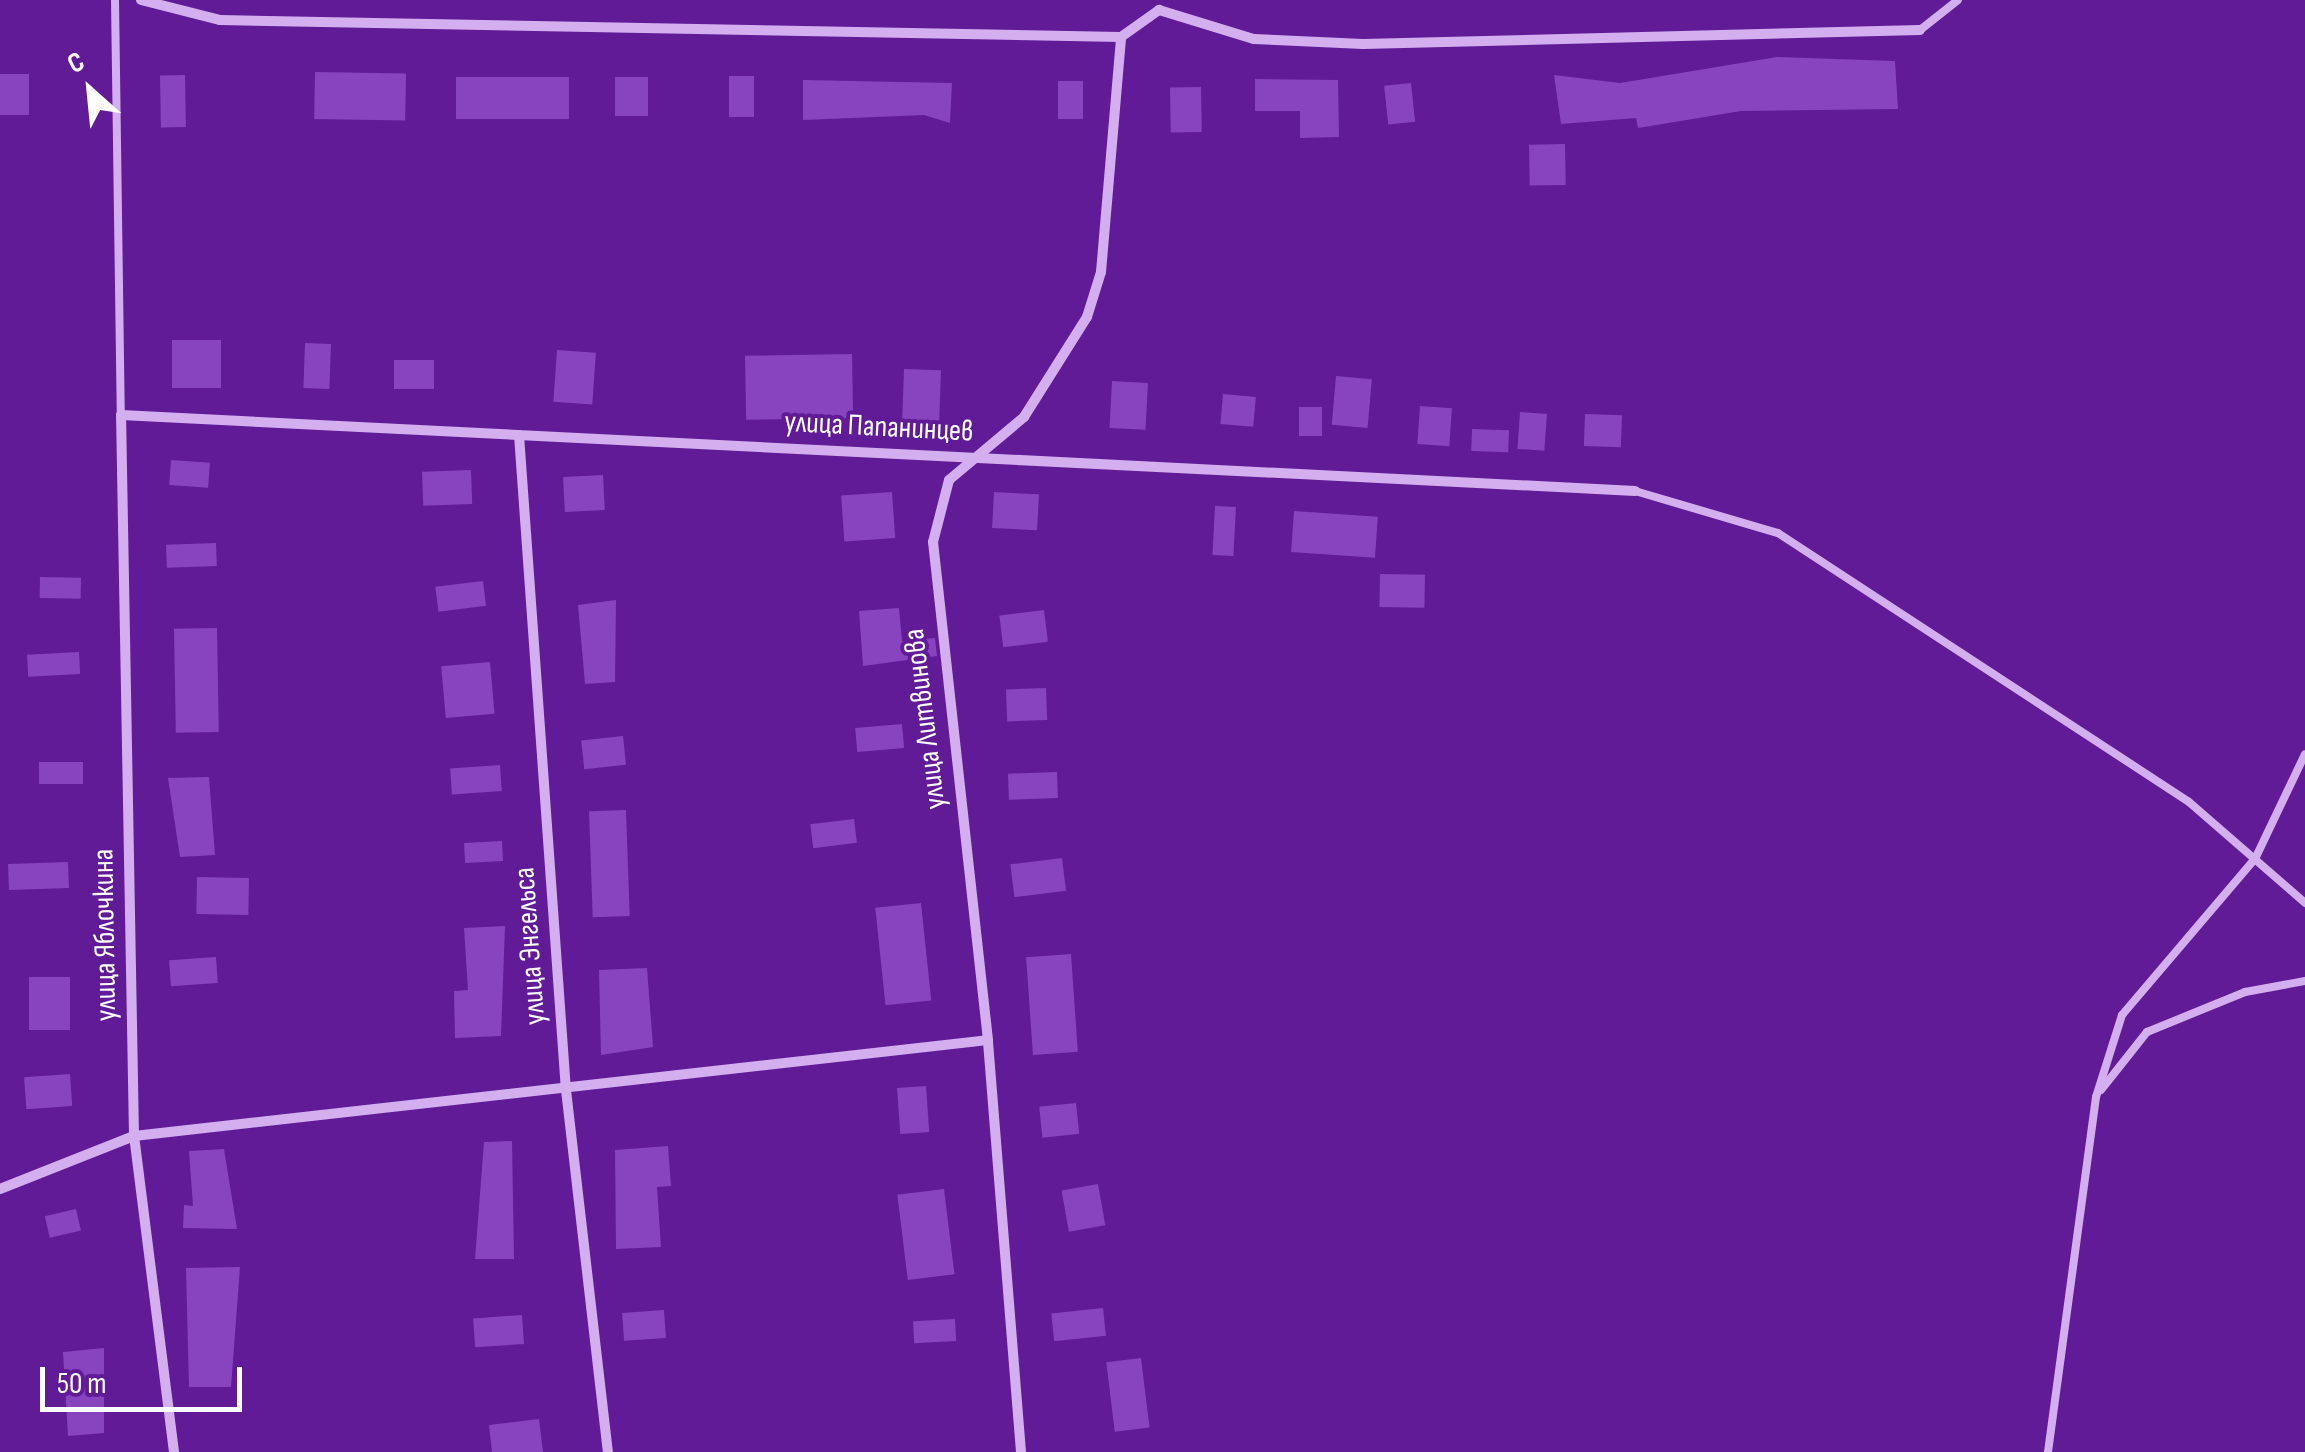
<!DOCTYPE html>
<html>
<head>
<meta charset="utf-8">
<style>
  body { margin:0 }
  #map { position:relative; width:2305px; height:1452px; overflow:hidden; background:#611b97; font-family:"Sofia Sans Condensed",sans-serif }
  div>[style] { position:absolute }
  [style*='--x'] { left:calc(var(--x)*1px); top:calc(var(--y)*1px); width:calc(var(--w)*1px); rotate:calc(var(--a)*1deg) }
  .building>* { inset:0; background:#8744be; transform-origin:0 0 }
  .service>* { height:8px; margin:-4px; padding:0 4px; transform-origin:4px; border-radius:4px; background:#d3aff0 }
  .minor>* { height:10px; margin:-5px; padding:0 5px; transform-origin:5px; border-radius:5px; background:#d3aff0 }
  span { translate:-50% -50%; white-space:nowrap; text-align:center; line-height:1.15; -webkit-text-stroke:8px #611b97; paint-order:stroke }
  .street-label { font-size:30px; color:#fff }
  .north { position:absolute; left:40px; top:40px; width:100px; height:100px; -webkit-text-stroke:8px #611b97; paint-order:stroke; rotate:333deg; font-size:28px; font-weight:700; line-height:40px; text-align:center; color:#fff }
  .north::after { content:''; display:block; margin:auto; width:35px; height:45px; background:#fff; clip-path:polygon(50% 0,100% 100%,50% 72%,0 100%) }
  .scale { position:absolute; left:40px; top:1367px; width:202px; height:45px; box-sizing:border-box; border:5px solid #fff; border-top:0; padding-left:12px; font-size:30px; line-height:35px; white-space:nowrap; color:#fff; -webkit-text-stroke:8px #611b97; paint-order:stroke }
</style>
</head>
<body>
<div id="map">
  <div class="building">
    <i style="clip-path:polygon(1777px 57px,1895px 61px,1898px 109px,1741px 111px,1638px 128px,1636px 118px,1561px 124px,1554px 75px,1620px 83px)"></i>
    <i style="left:315px;top:72px;width:91px;height:47px;rotate:1deg"></i>
    <i style="left:0;top:74px;width:29px;height:41px"></i>
    <i style="left:185px;top:75px;width:52px;height:25px;rotate:89deg"></i>
    <i style="left:729px;top:76px;width:25px;height:41px"></i>
    <i style="left:456px;top:77px;width:113px;height:42px"></i>
    <i style="left:648px;top:77px;width:39px;height:33px;rotate:90deg"></i>
    <i style="clip-path:polygon(1255px 79px,1338px 80px,1339px 137px,1300px 138px,1300px 111px,1255px 111px)"></i>
    <i style="clip-path:polygon(803px 80px,952px 83px,950px 123px,924px 115px,803px 120px)"></i>
    <i style="left:1058px;top:81px;width:25px;height:38px"></i>
    <i style="left:1411px;top:83px;width:39px;height:27px;rotate:84deg"></i>
    <i style="left:1201px;top:87px;width:45px;height:31px;rotate:89deg"></i>
    <i style="left:1565px;top:144px;width:41px;height:36px;rotate:89deg"></i>
    <i style="left:172px;top:340px;width:49px;height:48px"></i>
    <i style="left:305px;top:343px;width:26px;height:45px;rotate:2deg"></i>
    <i style="left:557px;top:350px;width:39px;height:52px;rotate:4deg"></i>
    <i style="left:852px;top:354px;width:64px;height:107px;rotate:89deg"></i>
    <i style="left:394px;top:360px;width:40px;height:29px"></i>
    <i style="left:904px;top:369px;width:37px;height:57px;rotate:2deg"></i>
    <i style="left:1336px;top:376px;width:36px;height:49px;rotate:5deg"></i>
    <i style="left:1112px;top:381px;width:36px;height:47px;rotate:3deg"></i>
    <i style="left:1223px;top:394px;width:33px;height:30px;rotate:5deg"></i>
    <i style="left:1420px;top:406px;width:32px;height:38px;rotate:4deg"></i>
    <i style="left:1322px;top:407px;width:29px;height:23px;rotate:90deg"></i>
    <i style="left:1520px;top:412px;width:27px;height:37px;rotate:4deg"></i>
    <i style="left:1585px;top:414px;width:37px;height:32px;rotate:2deg"></i>
    <i style="left:1472px;top:429px;width:37px;height:22px;rotate:2deg"></i>
    <i style="left:171px;top:460px;width:39px;height:25px;rotate:4deg"></i>
    <i style="left:471px;top:470px;width:34px;height:49px;rotate:88deg"></i>
    <i style="left:603px;top:475px;width:35px;height:40px;rotate:87deg"></i>
    <i style="left:892px;top:492px;width:46px;height:51px;rotate:86deg"></i>
    <i style="left:994px;top:492px;width:45px;height:36px;rotate:3deg"></i>
    <i style="left:1215px;top:506px;width:21px;height:49px;rotate:3deg"></i>
    <i style="left:1294px;top:511px;width:84px;height:41px;rotate:4deg"></i>
    <i style="left:216px;top:543px;width:23px;height:50px;rotate:88deg"></i>
    <i style="left:1380px;top:574px;width:45px;height:33px;rotate:1deg"></i>
    <i style="left:40px;top:577px;width:41px;height:21px;rotate:1deg"></i>
    <i style="left:483px;top:581px;width:25px;height:48px;rotate:83deg"></i>
    <i style="clip-path:polygon(616px 600px,615px 682px,585px 684px,578px 605px)"></i>
    <i style="clip-path:polygon(899px 608px,902px 641px,935px 638px,937px 656px,863px 666px,859px 611px)"></i>
    <i style="left:1044px;top:610px;width:32px;height:45px;rotate:83deg"></i>
    <i style="left:217px;top:628px;width:104px;height:43px;rotate:89deg"></i>
    <i style="left:79px;top:652px;width:22px;height:52px;rotate:87deg"></i>
    <i style="left:490px;top:662px;width:52px;height:49px;rotate:85deg"></i>
    <i style="left:1046px;top:688px;width:32px;height:40px;rotate:88deg"></i>
    <i style="left:902px;top:724px;width:24px;height:47px;rotate:85deg"></i>
    <i style="left:623px;top:736px;width:29px;height:42px;rotate:84deg"></i>
    <i style="left:83px;top:762px;width:22px;height:44px;rotate:90deg"></i>
    <i style="left:500px;top:765px;width:26px;height:50px;rotate:86deg"></i>
    <i style="left:1057px;top:772px;width:26px;height:49px;rotate:88deg"></i>
    <i style="clip-path:polygon(209px 777px,215px 855px,180px 857px,168px 778px)"></i>
    <i style="left:626px;top:810px;width:106px;height:37px;rotate:88deg"></i>
    <i style="left:854px;top:819px;width:24px;height:44px;rotate:83deg"></i>
    <i style="left:502px;top:841px;width:20px;height:38px;rotate:87deg"></i>
    <i style="left:1062px;top:858px;width:33px;height:52px;rotate:83deg"></i>
    <i style="left:68px;top:862px;width:26px;height:60px;rotate:88deg"></i>
    <i style="left:197px;top:877px;width:52px;height:37px;rotate:1deg"></i>
    <i style="left:921px;top:903px;width:98px;height:46px;rotate:84deg"></i>
    <i style="clip-path:polygon(505px 926px,501px 1036px,455px 1038px,454px 991px,468px 990px,464px 928px)"></i>
    <i style="left:1071px;top:954px;width:98px;height:45px;rotate:86deg"></i>
    <i style="left:216px;top:957px;width:26px;height:47px;rotate:86deg"></i>
    <i style="clip-path:polygon(647px 968px,653px 1047px,601px 1055px,599px 970px)"></i>
    <i style="left:29px;top:977px;width:41px;height:53px"></i>
    <i style="left:70px;top:1074px;width:32px;height:46px;rotate:86deg"></i>
    <i style="left:926px;top:1086px;width:46px;height:29px;rotate:86deg"></i>
    <i style="left:1076px;top:1103px;width:31px;height:37px;rotate:84deg"></i>
    <i style="clip-path:polygon(512px 1141px,514px 1259px,475px 1259px,484px 1142px)"></i>
    <i style="clip-path:polygon(668px 1146px,671px 1186px,657px 1187px,661px 1247px,616px 1249px,615px 1150px)"></i>
    <i style="clip-path:polygon(224px 1149px,237px 1229px,183px 1228px,184px 1205px,193px 1206px,189px 1151px)"></i>
    <i style="left:1098px;top:1184px;width:42px;height:37px;rotate:80deg"></i>
    <i style="left:944px;top:1189px;width:86px;height:47px;rotate:83deg"></i>
    <i style="left:76px;top:1209px;width:22px;height:32px;rotate:77deg"></i>
    <i style="clip-path:polygon(240px 1267px,231px 1387px,189px 1387px,186px 1268px)"></i>
    <i style="left:1103px;top:1308px;width:28px;height:52px;rotate:84deg"></i>
    <i style="left:664px;top:1310px;width:28px;height:42px;rotate:86deg"></i>
    <i style="left:522px;top:1315px;width:29px;height:49px;rotate:86deg"></i>
    <i style="left:955px;top:1319px;width:22px;height:42px;rotate:87deg"></i>
    <i style="clip-path:polygon(104px 1348px,104px 1433px,68px 1436px,63px 1352px)"></i>
    <i style="left:1141px;top:1358px;width:70px;height:35px;rotate:83deg"></i>
    <i style="clip-path:polygon(539px 1419px,543px 1452px,492px 1452px,489px 1425px)"></i>
  </div>
  <div class="service">
    <i style="--x:115;--y:0;--w:415;--a:89.2"></i>
    <i style="--x:1920;--y:30;--w:48;--a:-38.3"></i>
    <i style="--x:1635;--y:491;--w:149;--a:16.4"></i>
    <i style="--x:1778;--y:533;--w:491;--a:33.2"></i>
    <i style="--x:2189;--y:802;--w:154;--a:41"></i>
    <i style="--x:2101;--y:1090;--w:74;--a:-51.6"></i>
    <i style="--x:2147;--y:1032;--w:106;--a:-22.2"></i>
    <i style="--x:2245;--y:992;--w:61;--a:-10.4"></i>
    <i style="--x:2048;--y:1452;--w:358;--a:-82.3"></i>
    <i style="--x:2096;--y:1097;--w:86;--a:-72.4"></i>
    <i style="--x:2122;--y:1015;--w:205;--a:-49.6"></i>
    <i style="--x:2255;--y:859;--w:116;--a:-64.5"></i>
  </div>
  <div class="minor">
    <i style="--x:141;--y:0;--w:81;--a:14.2"></i>
    <i style="--x:220;--y:20;--w:901;--a:1.08"></i>
    <i style="--x:1121;--y:37;--w:47;--a:-35.4"></i>
    <i style="--x:1159;--y:10;--w:99;--a:17"></i>
    <i style="--x:1254;--y:39;--w:109;--a:2.6"></i>
    <i style="--x:1363;--y:44;--w:557;--a:-1.44"></i>
    <i style="--x:519;--y:435;--w:657;--a:85.9"></i>
    <i style="--x:566;--y:1090;--w:364;--a:83.4"></i>
    <i style="--x:0;--y:1189;--w:144;--a:-21.6"></i>
    <i style="--x:134;--y:1136;--w:859;--a:-6.41"></i>
    <i style="--x:174;--y:1452;--w:319;--a:-97.2"></i>
    <i style="--x:134;--y:1136;--w:721;--a:-91.03"></i>
    <i style="--x:121;--y:415;--w:1516;--a:2.87"></i>
    <i style="--x:1021;--y:1452;--w:413;--a:-94.6"></i>
    <i style="--x:988;--y:1040;--w:501;--a:-96.3"></i>
    <i style="--x:933;--y:542;--w:64;--a:-75.5"></i>
    <i style="--x:949;--y:480;--w:98;--a:-40"></i>
    <i style="--x:1024;--y:417;--w:118;--a:-57.8"></i>
    <i style="--x:1087;--y:317;--w:47;--a:-72.7"></i>
    <i style="--x:1101;--y:272;--w:236;--a:-85.1"></i>
  </div>
  <div class="street-label">
    <span style="left:879px;top:427px;rotate:3deg">улица Папанинцев</span>
    <span style="left:925px;top:719px;rotate:-97deg">улица Литвинова</span>
    <span style="left:105px;top:935px;rotate:-91deg">улица Яблочкина</span>
    <span style="left:530px;top:946px;rotate:-94deg">улица Энгельса</span>
  </div>
  <div class="north">С</div>
  <div class="scale">50 m</div>
</div>
</body>
</html>
